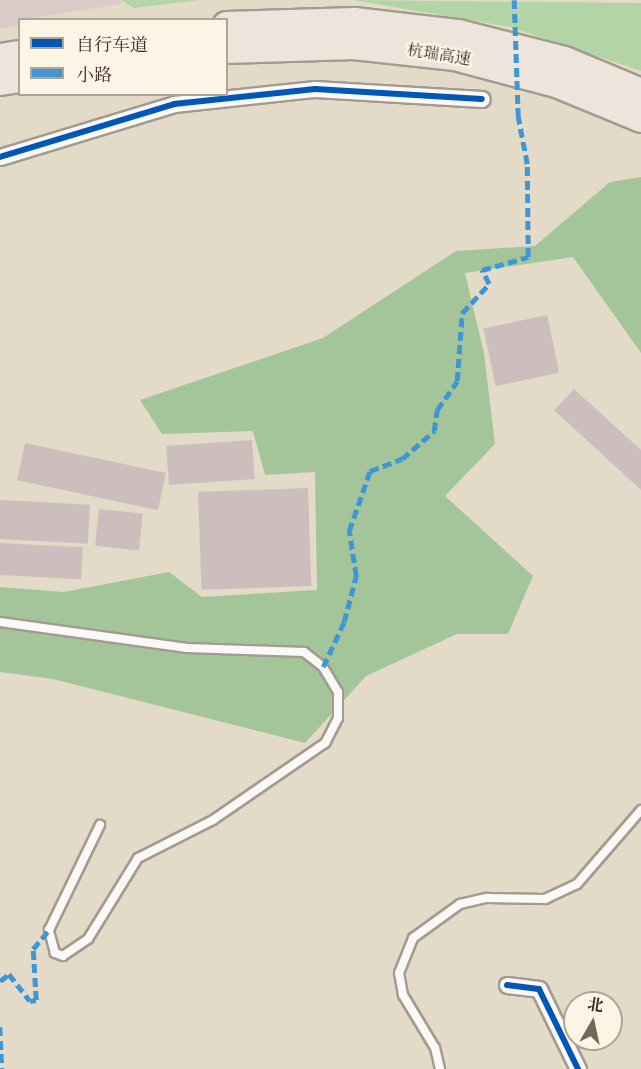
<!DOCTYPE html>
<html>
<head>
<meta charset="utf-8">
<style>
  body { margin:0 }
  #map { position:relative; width:641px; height:1069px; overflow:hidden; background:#e3dac7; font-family:Alegreya,"Noto Serif SC",serif }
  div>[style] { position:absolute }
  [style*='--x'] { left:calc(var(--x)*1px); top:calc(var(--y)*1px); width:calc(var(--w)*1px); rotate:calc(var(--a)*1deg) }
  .industrial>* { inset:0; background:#dacac8 }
  .green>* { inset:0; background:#b3d5a5 }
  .forest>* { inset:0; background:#a4c59a }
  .building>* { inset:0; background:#ccbebd; transform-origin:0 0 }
  .roads { filter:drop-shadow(2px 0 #a39b8f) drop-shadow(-2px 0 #a39b8f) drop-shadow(0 2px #a39b8f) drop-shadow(0 -2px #a39b8f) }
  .lane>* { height:8px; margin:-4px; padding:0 4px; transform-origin:4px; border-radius:4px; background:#fbf9f7 }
  .street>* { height:15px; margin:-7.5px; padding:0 7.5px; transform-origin:7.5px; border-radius:7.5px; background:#fbf9f7 }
  .highway>* { height:27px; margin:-13.5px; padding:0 13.5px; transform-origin:13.5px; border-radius:13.5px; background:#ede4db }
  .quiet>* { height:4.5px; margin-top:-2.25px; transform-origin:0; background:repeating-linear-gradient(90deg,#3e96d5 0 9px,transparent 0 13.5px) }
  .cycleway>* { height:6px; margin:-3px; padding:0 3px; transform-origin:3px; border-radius:3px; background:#0057b8 }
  span { translate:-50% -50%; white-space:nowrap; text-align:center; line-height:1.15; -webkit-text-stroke:4.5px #fcf5e5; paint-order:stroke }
  .street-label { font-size:16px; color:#3b2a1e }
  .legend { position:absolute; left:18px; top:18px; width:210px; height:78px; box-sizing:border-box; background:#fcf5e5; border:2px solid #afa495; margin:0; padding:8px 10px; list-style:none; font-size:18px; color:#3b2a1e }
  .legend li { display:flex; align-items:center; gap:12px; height:30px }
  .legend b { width:30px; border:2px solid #afa495 }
  .north { position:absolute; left:563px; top:991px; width:60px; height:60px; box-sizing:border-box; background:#fcf5e5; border:2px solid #afa495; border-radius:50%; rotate:9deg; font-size:16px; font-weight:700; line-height:24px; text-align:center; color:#3b2a1e }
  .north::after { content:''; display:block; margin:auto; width:21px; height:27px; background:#766859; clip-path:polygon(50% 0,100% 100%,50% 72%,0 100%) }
</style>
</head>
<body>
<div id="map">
  <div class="industrial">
    <i style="clip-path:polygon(0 0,121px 0,121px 4px,20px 20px,19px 25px,0 28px)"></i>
  </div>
  <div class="green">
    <i style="clip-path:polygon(121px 0,200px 0,134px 8px)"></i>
    <i style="clip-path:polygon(353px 0,641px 3px,641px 71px,510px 27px)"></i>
  </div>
  <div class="forest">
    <i style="clip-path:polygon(641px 177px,641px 353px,573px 257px,465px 273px,484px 353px,495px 444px,445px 496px,533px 576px,508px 634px,457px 634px,366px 676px,305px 743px,53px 679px,0 672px,0 587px,64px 592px,169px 572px,202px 597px,317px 590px,315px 472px,265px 475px,253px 431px,162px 434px,140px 400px,323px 338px,456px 251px,535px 246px,610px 182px)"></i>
  </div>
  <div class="building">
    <i style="left:547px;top:315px;width:59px;height:65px;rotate:78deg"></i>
    <i style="clip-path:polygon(574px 389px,641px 450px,641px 490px,554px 410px)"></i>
    <i style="left:252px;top:440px;width:39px;height:86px;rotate:86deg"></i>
    <i style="left:25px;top:443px;width:144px;height:38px;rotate:12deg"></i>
    <i style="left:308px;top:488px;width:98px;height:110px;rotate:88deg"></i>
    <i style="left:0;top:500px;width:90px;height:39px;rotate:3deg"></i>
    <i style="left:99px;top:509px;width:44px;height:37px;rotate:6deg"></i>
    <i style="left:0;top:543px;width:83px;height:32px;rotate:3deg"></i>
  </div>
  <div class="roads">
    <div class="lane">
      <i style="--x:0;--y:622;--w:189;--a:7.9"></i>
      <i style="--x:187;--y:648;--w:117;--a:2"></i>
      <i style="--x:304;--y:652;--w:24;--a:38"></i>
      <i style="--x:323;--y:667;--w:29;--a:59"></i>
      <i style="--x:338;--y:692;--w:26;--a:90"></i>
      <i style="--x:338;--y:718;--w:28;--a:117"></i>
      <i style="--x:325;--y:743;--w:136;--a:145.5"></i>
      <i style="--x:213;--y:820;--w:84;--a:153.1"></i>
      <i style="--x:138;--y:858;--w:95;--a:121.7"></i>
      <i style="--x:88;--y:939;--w:30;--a:146"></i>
      <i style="--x:63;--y:956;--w:9;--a:-159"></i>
      <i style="--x:55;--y:953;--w:24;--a:-105"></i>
      <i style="--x:49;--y:930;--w:117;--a:-64.1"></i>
      <i style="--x:440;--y:1069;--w:22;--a:-103"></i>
      <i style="--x:435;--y:1048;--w:62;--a:-121.1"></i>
      <i style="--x:403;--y:995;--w:22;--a:-100"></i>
      <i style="--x:399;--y:973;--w:38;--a:-68"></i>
      <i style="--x:413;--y:938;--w:58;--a:-35.9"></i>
      <i style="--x:460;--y:904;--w:28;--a:-13"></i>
      <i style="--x:487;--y:898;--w:58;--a:1"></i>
      <i style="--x:545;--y:899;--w:35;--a:-25"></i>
      <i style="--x:577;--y:884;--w:98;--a:-49.1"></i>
    </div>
    <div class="street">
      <i style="--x:0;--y:157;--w:182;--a:-16.9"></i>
      <i style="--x:174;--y:104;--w:142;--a:-6.1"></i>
      <i style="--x:315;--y:89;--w:167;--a:3.4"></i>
      <i style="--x:507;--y:985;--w:32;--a:7"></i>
      <i style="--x:539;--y:989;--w:89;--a:64"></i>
    </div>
    <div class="highway">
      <i style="--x:226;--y:25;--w:128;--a:-1.8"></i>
      <i style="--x:354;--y:21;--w:105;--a:6.6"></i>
      <i style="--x:458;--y:33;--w:109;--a:14.3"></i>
      <i style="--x:564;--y:60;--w:83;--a:22.6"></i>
      <i style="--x:226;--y:49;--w:127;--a:-1.8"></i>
      <i style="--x:353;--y:45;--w:102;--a:6.2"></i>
      <i style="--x:454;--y:56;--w:106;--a:14.8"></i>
      <i style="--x:556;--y:83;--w:92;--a:22.4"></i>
      <i style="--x:0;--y:57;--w:20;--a:-9"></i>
      <i style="--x:0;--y:81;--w:20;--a:-9"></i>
    </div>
  </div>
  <div class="quiet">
    <i style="--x:323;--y:667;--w:50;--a:-65"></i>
    <i style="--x:344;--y:622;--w:48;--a:-75.4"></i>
    <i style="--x:356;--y:576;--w:46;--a:-98.8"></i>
    <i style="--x:349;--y:531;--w:64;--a:-70.7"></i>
    <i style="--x:370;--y:471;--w:34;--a:-21"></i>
    <i style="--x:402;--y:459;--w:43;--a:-41.2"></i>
    <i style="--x:434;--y:431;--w:21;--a:-82"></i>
    <i style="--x:437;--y:410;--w:35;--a:-55"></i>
    <i style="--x:457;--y:381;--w:68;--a:-85.8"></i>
    <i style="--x:462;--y:313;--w:40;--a:-47"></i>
    <i style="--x:489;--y:284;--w:16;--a:-117"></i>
    <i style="--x:482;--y:270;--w:48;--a:-15.8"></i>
    <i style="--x:528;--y:257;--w:93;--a:-90.6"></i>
    <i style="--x:527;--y:164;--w:48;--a:-100.8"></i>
    <i style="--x:518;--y:117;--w:117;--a:-92"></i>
    <i style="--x:0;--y:981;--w:11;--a:-38"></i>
    <i style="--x:9;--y:974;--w:34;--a:52"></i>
    <i style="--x:30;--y:1001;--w:6;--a:-9"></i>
    <i style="--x:36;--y:1000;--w:51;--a:-93.4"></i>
    <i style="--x:33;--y:949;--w:25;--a:-50"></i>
    <i style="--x:0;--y:1027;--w:42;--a:87.3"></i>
  </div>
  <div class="cycleway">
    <i style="--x:0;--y:157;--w:182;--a:-16.9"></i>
    <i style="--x:174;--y:104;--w:142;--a:-6.1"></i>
    <i style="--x:315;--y:89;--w:167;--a:3.4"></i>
    <i style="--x:507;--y:985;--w:32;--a:7"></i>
    <i style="--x:539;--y:989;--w:89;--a:64"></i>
  </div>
  <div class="street-label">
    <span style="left:439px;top:55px;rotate:9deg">杭瑞高速</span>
  </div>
  <ul class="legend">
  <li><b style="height:8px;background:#0057b8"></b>自行车道</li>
  <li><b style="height:8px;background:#3e96d5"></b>小路</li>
  </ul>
  <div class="north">北</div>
</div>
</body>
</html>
